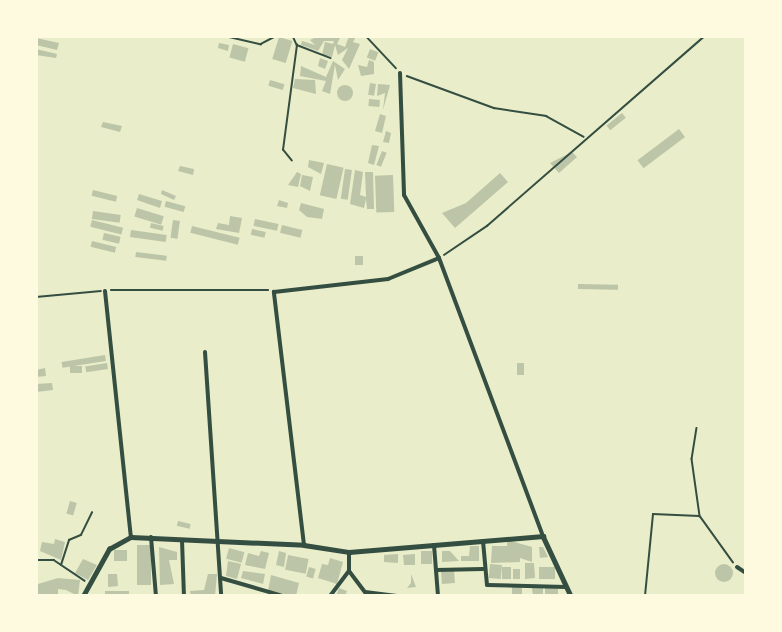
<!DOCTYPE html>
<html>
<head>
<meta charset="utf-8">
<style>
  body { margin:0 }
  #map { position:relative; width:782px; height:632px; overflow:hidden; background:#e9edc9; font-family:"Alegreya Sans",sans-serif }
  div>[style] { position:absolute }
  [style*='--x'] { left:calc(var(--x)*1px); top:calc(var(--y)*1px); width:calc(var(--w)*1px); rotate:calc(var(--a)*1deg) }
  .building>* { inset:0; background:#bcc5a7; transform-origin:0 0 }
  .round { border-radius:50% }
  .path>* { height:1.5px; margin:-0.75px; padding:0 0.75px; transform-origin:0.75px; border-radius:0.75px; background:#344e41 }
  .minor>* { height:4px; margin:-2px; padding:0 2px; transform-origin:2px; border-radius:2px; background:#344e41 }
  .tertiary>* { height:4.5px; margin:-2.25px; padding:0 2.25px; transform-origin:2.25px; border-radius:2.25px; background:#344e41 }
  span { translate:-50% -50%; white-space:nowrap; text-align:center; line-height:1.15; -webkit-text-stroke:6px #fefae0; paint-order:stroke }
  .frame { position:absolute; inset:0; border:38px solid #fefae0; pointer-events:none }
</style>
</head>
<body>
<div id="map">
  <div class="building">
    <i style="clip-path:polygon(318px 36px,341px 36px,337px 44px,345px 47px,349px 36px,356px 36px,353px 42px,360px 44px,349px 69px,342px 60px,348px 48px,338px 55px,335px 45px,332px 57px,322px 55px,325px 42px,333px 44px,334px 41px,324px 41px,318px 51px,301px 45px,302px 41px,315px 45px,310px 40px)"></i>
    <i style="left:279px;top:37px;width:14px;height:23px;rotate:17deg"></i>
    <i style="clip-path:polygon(36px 38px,59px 43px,57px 50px,36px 45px)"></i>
    <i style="clip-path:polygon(219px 43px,229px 45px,228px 51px,218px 48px)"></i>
    <i style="left:233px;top:44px;width:16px;height:14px;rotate:15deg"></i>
    <i style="clip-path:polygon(36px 49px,57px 54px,56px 58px,36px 55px)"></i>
    <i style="left:370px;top:49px;width:9px;height:9px;rotate:21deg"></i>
    <i style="clip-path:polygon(320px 58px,328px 61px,325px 69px,318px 66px)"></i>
    <i style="clip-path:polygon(369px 60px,374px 62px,374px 74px,361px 76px,358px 65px,367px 67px)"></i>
    <i style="clip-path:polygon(333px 61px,345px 69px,338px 80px,335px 65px,330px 94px,322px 91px,326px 81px,300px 76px,301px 66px,326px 77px)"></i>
    <i style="clip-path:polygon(295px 79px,315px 80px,316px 94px,293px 88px)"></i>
    <i style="left:270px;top:80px;width:15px;height:6px;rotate:16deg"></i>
    <i style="left:370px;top:83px;width:6px;height:12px;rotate:9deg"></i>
    <i style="clip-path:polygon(378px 84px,390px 85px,383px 110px,385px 93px,377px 96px)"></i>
    <i class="round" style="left:337px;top:85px;width:16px;height:16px"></i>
    <i style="left:369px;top:99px;width:11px;height:7px;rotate:5deg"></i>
    <i style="left:622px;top:113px;width:6px;height:20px;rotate:51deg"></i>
    <i style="clip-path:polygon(380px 114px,386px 116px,382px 133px,375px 131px)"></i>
    <i style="clip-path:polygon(103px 122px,122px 126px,120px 132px,101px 127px)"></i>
    <i style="left:679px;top:129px;width:10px;height:52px;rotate:53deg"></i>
    <i style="clip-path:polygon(386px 131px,391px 133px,389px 143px,383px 142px)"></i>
    <i style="clip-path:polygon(372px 145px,379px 146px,374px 165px,368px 163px)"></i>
    <i style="left:382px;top:151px;width:5px;height:15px;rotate:22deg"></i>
    <i style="clip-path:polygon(572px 152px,577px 157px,559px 173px,550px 163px)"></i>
    <i style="clip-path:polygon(309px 160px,324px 163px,321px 174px,308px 167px)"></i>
    <i style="left:327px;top:164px;width:17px;height:32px;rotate:13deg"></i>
    <i style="clip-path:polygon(180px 166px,194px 169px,193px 175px,178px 171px)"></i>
    <i style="left:345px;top:169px;width:7px;height:30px;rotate:8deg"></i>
    <i style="clip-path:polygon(355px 170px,363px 172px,360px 195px,366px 197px,365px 172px,373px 172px,374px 209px,367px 209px,366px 199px,364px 208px,350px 204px)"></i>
    <i style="clip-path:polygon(297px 172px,301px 174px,298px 187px,288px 185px)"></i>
    <i style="clip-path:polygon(500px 173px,508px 182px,455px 228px,442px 213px,466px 203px)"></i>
    <i style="clip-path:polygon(302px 175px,313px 177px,310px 191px,300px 186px)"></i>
    <i style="left:393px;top:175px;width:37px;height:18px;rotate:88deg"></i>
    <i style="left:93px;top:190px;width:25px;height:6px;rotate:14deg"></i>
    <i style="clip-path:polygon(162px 190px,176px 196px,174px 200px,161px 194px)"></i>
    <i style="clip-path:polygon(139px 194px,162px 201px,160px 208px,137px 200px)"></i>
    <i style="clip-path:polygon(279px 200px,288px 203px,287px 208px,277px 206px)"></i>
    <i style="left:166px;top:201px;width:20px;height:6px;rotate:15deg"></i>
    <i style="clip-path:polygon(301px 203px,324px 209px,322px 219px,307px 217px,299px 210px)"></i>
    <i style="left:137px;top:208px;width:28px;height:9px;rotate:17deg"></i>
    <i style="left:93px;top:211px;width:28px;height:8px;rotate:8deg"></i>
    <i style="clip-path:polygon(230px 216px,242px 218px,239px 233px,216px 229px,218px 223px,229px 225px)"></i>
    <i style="left:255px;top:219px;width:24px;height:7px;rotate:12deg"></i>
    <i style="left:92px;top:220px;width:32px;height:7px;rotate:14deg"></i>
    <i style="left:173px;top:220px;width:7px;height:18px;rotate:8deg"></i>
    <i style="left:151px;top:223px;width:13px;height:5px;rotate:13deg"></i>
    <i style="left:282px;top:225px;width:21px;height:8px;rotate:14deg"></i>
    <i style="left:192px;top:226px;width:49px;height:7px;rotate:14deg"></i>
    <i style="left:252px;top:229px;width:14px;height:6px;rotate:12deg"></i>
    <i style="left:131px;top:230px;width:36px;height:7px;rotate:8deg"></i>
    <i style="left:104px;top:233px;width:17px;height:7px;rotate:13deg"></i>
    <i style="left:92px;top:241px;width:25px;height:6px;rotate:14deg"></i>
    <i style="left:136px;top:252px;width:31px;height:5px;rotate:7deg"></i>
    <i style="left:355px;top:256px;width:8px;height:9px"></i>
    <i style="left:578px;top:284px;width:40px;height:5px;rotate:1deg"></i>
    <i style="left:105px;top:355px;width:6px;height:44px;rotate:81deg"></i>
    <i style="left:107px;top:363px;width:6px;height:22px;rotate:81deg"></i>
    <i style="left:517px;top:363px;width:7px;height:12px"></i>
    <i style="left:70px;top:366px;width:12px;height:7px"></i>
    <i style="clip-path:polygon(45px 368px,46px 376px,36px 377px,36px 370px)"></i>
    <i style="clip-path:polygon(52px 383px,53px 390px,36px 392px,36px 384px)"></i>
    <i style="left:70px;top:501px;width:7px;height:13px;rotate:16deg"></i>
    <i style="left:178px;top:521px;width:13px;height:5px;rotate:13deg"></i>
    <i style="clip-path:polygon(55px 539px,65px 542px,61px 560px,40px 551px,42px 542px,54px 544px)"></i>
    <i style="clip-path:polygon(507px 540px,532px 547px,532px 562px,520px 558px,520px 562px,491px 563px,492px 546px,507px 546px)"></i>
    <i style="left:137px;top:545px;width:14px;height:40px"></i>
    <i style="clip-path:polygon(470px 546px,479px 546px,479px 561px,461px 561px,461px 556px,469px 556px)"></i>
    <i style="clip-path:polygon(159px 547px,177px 552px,177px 560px,169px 560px,174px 584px,160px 585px)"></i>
    <i style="clip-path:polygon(539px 547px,543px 547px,548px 557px,540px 558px)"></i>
    <i style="left:229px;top:548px;width:16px;height:11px;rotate:15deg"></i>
    <i style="left:114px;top:550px;width:13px;height:11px"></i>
    <i style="clip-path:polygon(261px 551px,269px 553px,265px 569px,245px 565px,248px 553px,259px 556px)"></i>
    <i style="clip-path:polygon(279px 551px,286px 553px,284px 567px,276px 565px)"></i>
    <i style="left:421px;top:551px;width:11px;height:13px"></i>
    <i style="clip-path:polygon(442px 551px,450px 551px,459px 561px,442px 562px)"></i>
    <i style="clip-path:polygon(398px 554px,398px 563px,384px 562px,384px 555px)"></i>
    <i style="clip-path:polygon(415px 554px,415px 565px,404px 565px,403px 555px)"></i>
    <i style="left:288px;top:555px;width:21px;height:15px;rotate:11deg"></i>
    <i style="clip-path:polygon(330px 558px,343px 562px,337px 584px,318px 578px,322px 564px,328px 565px)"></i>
    <i style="clip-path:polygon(83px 559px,97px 565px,88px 580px,75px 573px)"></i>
    <i style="clip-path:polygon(228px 561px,241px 564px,237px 579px,226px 576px)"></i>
    <i style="clip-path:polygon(525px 563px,534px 563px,535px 578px,525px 579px)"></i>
    <i class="round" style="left:715px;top:564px;width:18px;height:18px"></i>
    <i style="left:490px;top:564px;width:12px;height:14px;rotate:5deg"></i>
    <i style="left:309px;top:567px;width:7px;height:10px;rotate:16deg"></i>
    <i style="left:502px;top:567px;width:9px;height:12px"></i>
    <i style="left:539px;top:567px;width:16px;height:12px"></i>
    <i style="left:520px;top:569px;width:10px;height:7px;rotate:90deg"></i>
    <i style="left:454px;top:570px;width:13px;height:13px;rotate:86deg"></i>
    <i style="clip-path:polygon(243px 571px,265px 574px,263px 584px,241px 578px)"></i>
    <i style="clip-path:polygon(108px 574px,117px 574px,118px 586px,108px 587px)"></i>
    <i style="clip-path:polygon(208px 574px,217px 574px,215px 596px,191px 596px,190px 591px,204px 590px)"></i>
    <i style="clip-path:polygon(411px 574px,416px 587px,407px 588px,411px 583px)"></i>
    <i style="clip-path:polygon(271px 575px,299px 583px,296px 596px,268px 591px)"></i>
    <i style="clip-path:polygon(58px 578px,80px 580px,78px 596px,66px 590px,58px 589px,58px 596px,38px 594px,38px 584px)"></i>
    <i style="left:512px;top:587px;width:10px;height:9px"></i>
    <i style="clip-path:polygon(543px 587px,543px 596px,533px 596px,532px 588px)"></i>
    <i style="left:558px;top:587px;width:9px;height:13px;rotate:90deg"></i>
    <i style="clip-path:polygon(339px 588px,347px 591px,345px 596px,336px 596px)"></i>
    <i style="left:105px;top:591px;width:24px;height:5px"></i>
  </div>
  <div class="path">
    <i style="--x:225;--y:36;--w:37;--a:13"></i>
    <i style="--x:261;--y:44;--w:17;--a:-28"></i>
    <i style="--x:293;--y:36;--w:10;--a:66"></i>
    <i style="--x:297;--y:45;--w:36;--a:21"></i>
    <i style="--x:366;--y:36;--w:44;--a:46.8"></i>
    <i style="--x:407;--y:76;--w:93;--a:20.2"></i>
    <i style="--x:494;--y:108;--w:53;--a:8.7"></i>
    <i style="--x:546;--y:116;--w:43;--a:28.9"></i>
    <i style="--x:292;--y:161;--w:14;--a:-129"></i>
    <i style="--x:283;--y:150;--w:106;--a:-82.4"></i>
    <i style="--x:444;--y:255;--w:52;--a:-34"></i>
    <i style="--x:487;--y:226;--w:289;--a:-41.1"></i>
    <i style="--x:111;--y:290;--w:157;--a:0"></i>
    <i style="--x:36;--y:297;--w:65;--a:-5.3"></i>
    <i style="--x:697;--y:428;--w:31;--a:99"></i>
    <i style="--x:692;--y:459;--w:58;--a:82"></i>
    <i style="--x:700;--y:516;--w:57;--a:54.3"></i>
    <i style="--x:36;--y:560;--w:18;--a:0"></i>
    <i style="--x:54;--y:560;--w:37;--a:34"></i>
    <i style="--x:61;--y:565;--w:26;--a:-72"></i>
    <i style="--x:69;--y:540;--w:13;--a:-23"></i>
    <i style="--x:81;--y:535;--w:25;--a:-64"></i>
    <i style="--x:645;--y:596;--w:82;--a:-84.4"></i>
    <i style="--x:653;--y:514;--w:46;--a:2.5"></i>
  </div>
  <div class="minor">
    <i style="--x:400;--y:73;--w:122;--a:88.1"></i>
    <i style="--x:404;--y:195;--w:72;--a:60.9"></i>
    <i style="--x:105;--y:291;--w:247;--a:84"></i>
    <i style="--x:205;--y:352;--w:245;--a:86.2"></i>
    <i style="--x:151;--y:537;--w:59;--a:85.2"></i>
    <i style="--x:182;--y:540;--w:56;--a:88"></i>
    <i style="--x:483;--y:541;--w:44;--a:84.8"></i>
    <i style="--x:487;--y:585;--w:79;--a:1.5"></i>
    <i style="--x:304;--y:545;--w:255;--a:-96.8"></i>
    <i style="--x:274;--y:292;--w:115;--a:-6.5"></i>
    <i style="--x:388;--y:279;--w:55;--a:-22.4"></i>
    <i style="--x:439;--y:258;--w:297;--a:69.5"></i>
    <i style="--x:434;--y:545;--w:51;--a:85.5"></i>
    <i style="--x:737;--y:567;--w:11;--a:34"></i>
    <i style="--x:436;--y:570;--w:47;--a:-1.2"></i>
    <i style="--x:349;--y:571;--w:26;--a:53"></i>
    <i style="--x:365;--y:592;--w:34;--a:7"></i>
    <i style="--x:221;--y:578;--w:65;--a:16.2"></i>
    <i style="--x:330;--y:596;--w:31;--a:-53"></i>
    <i style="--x:349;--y:571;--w:19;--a:-90"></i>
  </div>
  <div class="tertiary">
    <i style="--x:83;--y:596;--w:54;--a:-61"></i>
    <i style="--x:109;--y:549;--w:25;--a:-29"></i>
    <i style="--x:131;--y:537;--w:173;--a:2.6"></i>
    <i style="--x:304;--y:545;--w:46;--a:8.8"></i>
    <i style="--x:349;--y:552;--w:195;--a:-4.7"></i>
    <i style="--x:543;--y:536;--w:66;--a:65"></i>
  </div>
  <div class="frame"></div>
</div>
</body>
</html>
